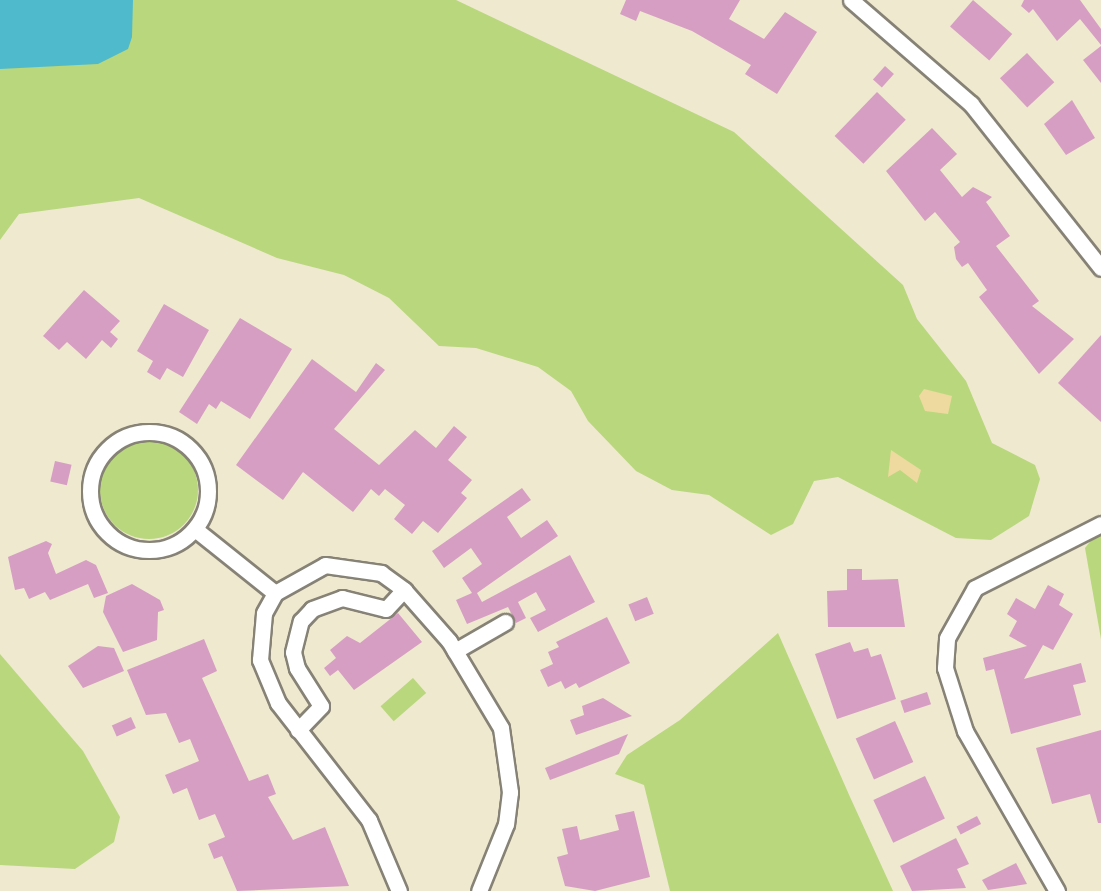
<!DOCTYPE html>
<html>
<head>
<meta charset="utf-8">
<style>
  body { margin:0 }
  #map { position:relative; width:1101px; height:891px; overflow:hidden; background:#efe9cf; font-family:"Balsamiq Sans",sans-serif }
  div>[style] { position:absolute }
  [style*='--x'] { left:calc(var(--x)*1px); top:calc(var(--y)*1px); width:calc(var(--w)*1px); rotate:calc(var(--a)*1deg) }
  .green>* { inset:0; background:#b9d77d; transform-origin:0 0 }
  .round { border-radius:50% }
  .sand>* { inset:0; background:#eeda9e }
  .water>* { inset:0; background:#50bacd }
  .building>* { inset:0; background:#d79ec3; transform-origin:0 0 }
  .roads { filter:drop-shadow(2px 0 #868276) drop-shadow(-2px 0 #868276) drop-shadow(0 2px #868276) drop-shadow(0 -2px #868276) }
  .minor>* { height:15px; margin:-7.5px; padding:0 7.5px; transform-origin:7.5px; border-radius:7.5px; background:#fff }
  .minor>.ring { margin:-7.5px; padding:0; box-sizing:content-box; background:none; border:15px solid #fff; border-radius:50% }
  span { translate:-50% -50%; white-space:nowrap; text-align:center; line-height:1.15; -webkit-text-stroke:9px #fbf7ec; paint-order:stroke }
</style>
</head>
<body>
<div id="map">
  <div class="green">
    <i style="clip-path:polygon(0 0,456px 0,734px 132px,903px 285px,917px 319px,966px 381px,992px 443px,1035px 465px,1040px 479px,1029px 516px,991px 540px,956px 538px,838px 477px,814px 481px,793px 524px,771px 535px,709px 495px,672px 490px,636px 471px,588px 421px,571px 391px,538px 367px,476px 348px,439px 346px,389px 298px,344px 275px,277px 258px,139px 198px,19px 214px,0 240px)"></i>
    <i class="round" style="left:100px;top:441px;width:98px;height:98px"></i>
    <i style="clip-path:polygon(1101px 528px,1101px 639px,1085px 548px)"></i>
    <i style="clip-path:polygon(778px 633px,850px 797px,893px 891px,670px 891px,644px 785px,615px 774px,627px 755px,680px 720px)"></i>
    <i style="clip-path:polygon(0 654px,83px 751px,120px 817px,114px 842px,75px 869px,0 865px)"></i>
    <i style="left:413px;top:678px;width:20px;height:43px;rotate:49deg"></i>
  </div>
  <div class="sand">
    <i style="clip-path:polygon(924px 389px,952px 396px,948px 414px,925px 411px,919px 396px)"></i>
    <i style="clip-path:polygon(891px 450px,921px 470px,917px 483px,900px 470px,888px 477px)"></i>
  </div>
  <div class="water">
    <i style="clip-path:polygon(0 0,133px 0,132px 37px,128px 49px,98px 64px,0 69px)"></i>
  </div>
  <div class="building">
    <i style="clip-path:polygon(626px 0,740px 0,729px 19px,764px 39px,785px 12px,817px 32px,777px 94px,745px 74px,751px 65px,692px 31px,640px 11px,636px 21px,620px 14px)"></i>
    <i style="left:973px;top:0;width:52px;height:35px;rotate:41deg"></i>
    <i style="clip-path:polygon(1024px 0,1080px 0,1101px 29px,1101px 45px,1080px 19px,1057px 41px,1033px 9px,1029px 13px,1021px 6px)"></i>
    <i style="clip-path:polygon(1101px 46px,1101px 83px,1083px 60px)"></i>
    <i style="left:1027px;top:53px;width:40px;height:37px;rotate:47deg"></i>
    <i style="left:885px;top:66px;width:12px;height:18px;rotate:42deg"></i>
    <i style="left:877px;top:92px;width:40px;height:61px;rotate:44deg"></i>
    <i style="clip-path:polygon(1072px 100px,1095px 138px,1066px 155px,1044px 124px)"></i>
    <i style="clip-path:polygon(932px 128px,957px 154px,940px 170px,962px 197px,973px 187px,992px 197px,986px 202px,1010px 236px,996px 246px,1039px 301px,1032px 306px,1074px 339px,1039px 374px,979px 297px,987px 290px,968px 263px,962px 267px,956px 259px,954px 247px,960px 242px,935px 212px,925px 221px,886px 171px)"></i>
    <i style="clip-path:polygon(84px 290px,120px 321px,110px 332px,118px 339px,111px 348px,102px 340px,86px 359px,67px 342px,59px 350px,43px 336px)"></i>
    <i style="clip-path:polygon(164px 304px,209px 330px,183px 377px,167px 368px,160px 380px,147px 372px,153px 361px,137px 351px)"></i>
    <i style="clip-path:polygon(240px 318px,292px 349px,250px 419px,221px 401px,216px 409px,209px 404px,197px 424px,179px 412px)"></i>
    <i style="clip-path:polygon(1101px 335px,1101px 422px,1058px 383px)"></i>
    <i style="clip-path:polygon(312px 359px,356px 392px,376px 363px,385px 370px,334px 429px,379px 465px,415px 430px,436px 448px,454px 426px,467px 437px,448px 460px,472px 480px,461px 493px,467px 498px,438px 533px,423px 521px,412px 534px,394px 519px,405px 505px,385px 489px,379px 496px,371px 489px,353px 512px,303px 472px,283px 500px,236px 465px)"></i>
    <i style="left:55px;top:461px;width:17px;height:21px;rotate:13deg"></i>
    <i style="clip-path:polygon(522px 488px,531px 500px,507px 517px,521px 538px,547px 520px,558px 536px,477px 593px,482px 602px,570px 555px,595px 602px,538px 632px,530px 618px,546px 610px,536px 592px,518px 602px,526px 618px,516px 623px,508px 607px,467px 624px,456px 600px,472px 593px,462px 578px,482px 564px,471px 548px,444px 568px,432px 551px)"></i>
    <i style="clip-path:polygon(46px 541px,52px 544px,48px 553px,56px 574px,86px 560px,96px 565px,108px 593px,94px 598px,88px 584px,50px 600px,45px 592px,29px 599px,24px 588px,15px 590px,8px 557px)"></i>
    <i style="clip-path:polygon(847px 569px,862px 569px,862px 580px,898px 579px,905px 627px,828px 627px,827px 591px,847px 590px)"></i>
    <i style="clip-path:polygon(132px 584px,160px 600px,164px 610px,158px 612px,157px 640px,123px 652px,103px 612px,106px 596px)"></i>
    <i style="clip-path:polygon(1048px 585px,1064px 594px,1059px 605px,1073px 614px,1053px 650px,1043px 645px,1024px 679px,1081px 663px,1086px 682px,1073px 685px,1081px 715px,1011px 734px,994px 669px,986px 671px,983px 658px,1027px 646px,1009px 636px,1017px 621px,1007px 614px,1016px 598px,1035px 609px)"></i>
    <i style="left:647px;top:597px;width:18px;height:20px;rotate:68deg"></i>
    <i style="clip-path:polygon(398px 613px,422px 642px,354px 690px,338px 670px,330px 676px,324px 668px,336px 658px,330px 650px,347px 636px,360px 643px)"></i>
    <i style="clip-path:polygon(607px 617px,630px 663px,579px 688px,576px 683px,565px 689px,561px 681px,548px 687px,540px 670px,553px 664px,548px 652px,559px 647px,556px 642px)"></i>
    <i style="clip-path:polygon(204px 639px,217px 671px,202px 678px,249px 781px,268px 774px,276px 794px,268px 797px,293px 840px,325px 827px,349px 886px,237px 891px,222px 856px,214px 859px,208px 844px,225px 837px,215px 814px,199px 820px,187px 788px,173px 794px,165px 775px,199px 761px,190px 739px,179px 743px,166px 713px,146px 715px,127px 670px)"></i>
    <i style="clip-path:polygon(850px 642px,854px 652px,868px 648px,871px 657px,881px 654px,896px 699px,837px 719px,815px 654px)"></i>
    <i style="clip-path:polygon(98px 646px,114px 648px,124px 671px,83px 688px,68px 666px)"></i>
    <i style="left:927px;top:692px;width:13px;height:28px;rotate:72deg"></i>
    <i style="clip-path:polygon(603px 698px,632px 716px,576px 735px,570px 720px,584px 715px,582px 706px)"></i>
    <i style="left:131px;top:717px;width:12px;height:21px;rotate:66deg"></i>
    <i style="left:895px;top:721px;width:45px;height:43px;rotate:66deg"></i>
    <i style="clip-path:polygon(1101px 730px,1101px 823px,1098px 823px,1090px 794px,1052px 804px,1036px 748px)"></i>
    <i style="clip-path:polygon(628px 734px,619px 754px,550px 780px,545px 768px)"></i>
    <i style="left:925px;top:776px;width:47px;height:57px;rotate:65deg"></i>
    <i style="clip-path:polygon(634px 811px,650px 877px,595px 891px,565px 886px,557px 857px,568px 854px,562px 829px,577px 826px,580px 840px,619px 830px,615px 815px)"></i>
    <i style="left:977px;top:816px;width:9px;height:23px;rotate:63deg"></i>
    <i style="clip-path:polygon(956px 838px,969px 864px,957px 869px,966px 888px,912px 891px,900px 866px)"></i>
    <i style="clip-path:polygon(1016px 863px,1027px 884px,988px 890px,982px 880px)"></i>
  </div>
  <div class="roads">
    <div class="minor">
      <i style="--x:851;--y:0;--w:159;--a:40.9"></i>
      <i style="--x:971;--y:104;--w:209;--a:51.6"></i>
      <i class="ring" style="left:90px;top:432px;width:103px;height:103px"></i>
      <i style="--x:195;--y:529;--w:102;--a:38.7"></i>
      <i style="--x:455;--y:651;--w:58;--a:-30.1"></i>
      <i style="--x:298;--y:730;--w:33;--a:-46"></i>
      <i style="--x:321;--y:706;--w:45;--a:-122.3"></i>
      <i style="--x:297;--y:668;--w:16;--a:-104"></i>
      <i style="--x:293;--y:652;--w:32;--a:-76"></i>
      <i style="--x:301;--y:621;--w:16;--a:-47"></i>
      <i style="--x:312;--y:609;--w:32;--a:-20"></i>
      <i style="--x:342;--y:598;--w:45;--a:14"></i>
      <i style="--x:386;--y:609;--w:26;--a:-47"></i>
      <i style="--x:399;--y:891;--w:77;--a:-112.9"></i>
      <i style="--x:369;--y:820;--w:148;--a:-127.9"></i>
      <i style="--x:278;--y:703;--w:47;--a:-112.7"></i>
      <i style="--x:260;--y:660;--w:47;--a:-85.1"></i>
      <i style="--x:264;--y:613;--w:23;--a:-61"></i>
      <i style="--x:275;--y:593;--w:57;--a:-29.2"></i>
      <i style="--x:325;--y:565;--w:57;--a:8.1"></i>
      <i style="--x:381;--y:573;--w:29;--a:36"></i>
      <i style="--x:404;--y:590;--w:68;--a:48.6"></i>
      <i style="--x:449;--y:641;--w:101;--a:59.1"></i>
      <i style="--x:501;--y:728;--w:65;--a:82"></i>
      <i style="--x:510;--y:792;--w:32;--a:97"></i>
      <i style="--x:506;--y:824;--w:72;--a:111.9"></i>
      <i style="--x:1057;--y:891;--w:185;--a:-119.9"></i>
      <i style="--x:965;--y:731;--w:66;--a:-107.6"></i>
      <i style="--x:945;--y:668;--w:30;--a:-86"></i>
      <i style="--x:947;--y:638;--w:57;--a:-60.8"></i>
      <i style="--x:975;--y:588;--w:141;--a:-26.9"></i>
    </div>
  </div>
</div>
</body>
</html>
